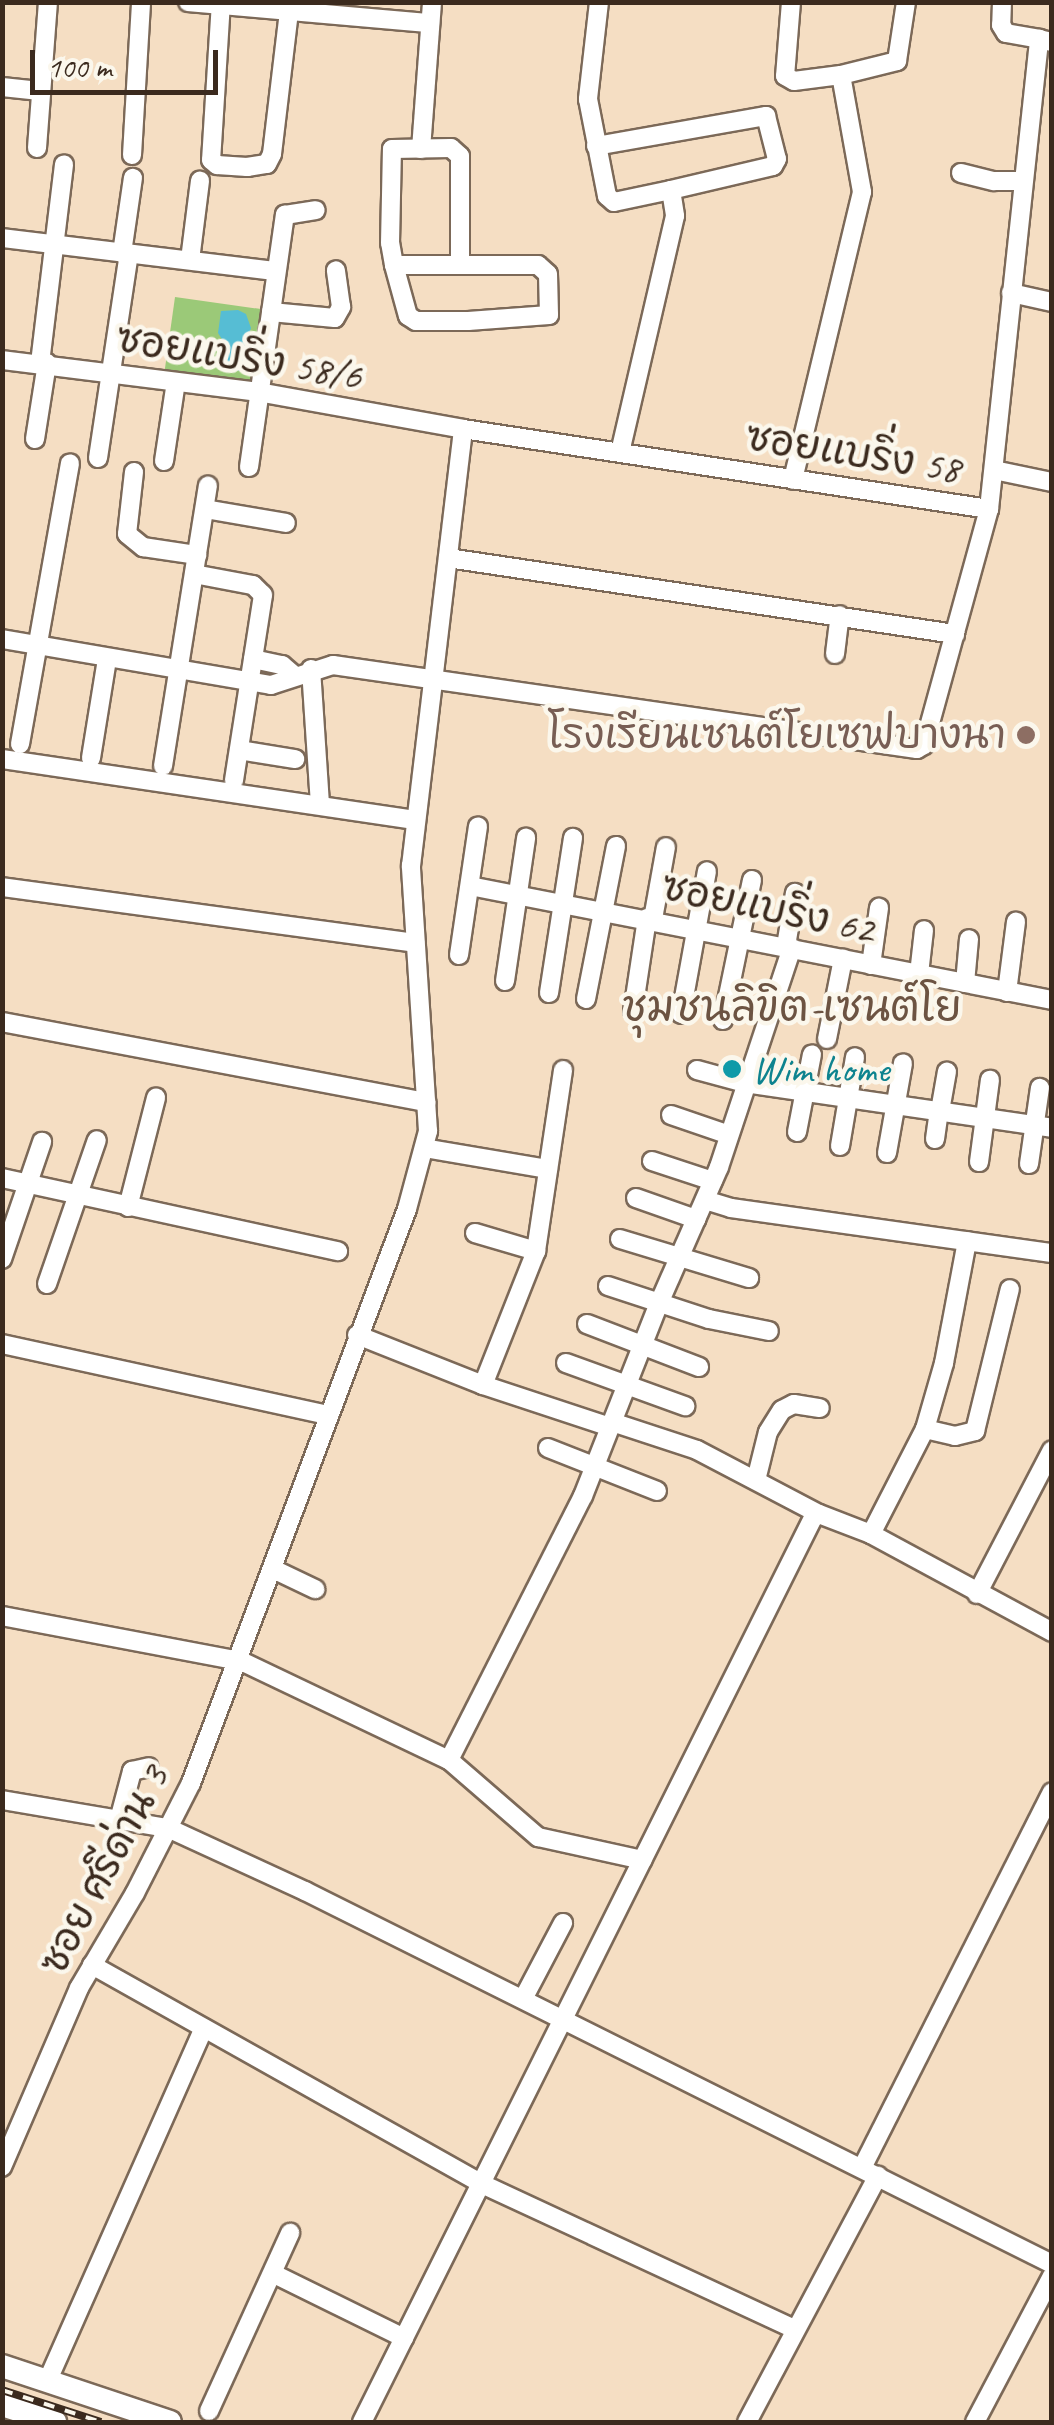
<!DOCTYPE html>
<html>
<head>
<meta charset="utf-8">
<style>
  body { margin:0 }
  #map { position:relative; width:1054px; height:2425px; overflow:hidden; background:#f5dec3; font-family:Caveat,"Playpen Sans Thai",sans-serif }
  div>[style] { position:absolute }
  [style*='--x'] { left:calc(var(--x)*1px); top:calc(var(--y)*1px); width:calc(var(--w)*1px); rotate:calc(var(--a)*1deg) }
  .green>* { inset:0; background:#9bc978; transform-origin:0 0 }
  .water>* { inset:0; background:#56bdd4 }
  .roads { filter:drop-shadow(2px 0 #7c6958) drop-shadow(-2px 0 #7c6958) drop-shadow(0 2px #7c6958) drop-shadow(0 -2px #7c6958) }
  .minor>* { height:18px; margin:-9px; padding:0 9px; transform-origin:9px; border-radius:9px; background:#fff }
  .major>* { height:22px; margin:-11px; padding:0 11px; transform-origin:11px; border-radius:11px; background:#fff }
  .rail>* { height:8px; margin-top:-4px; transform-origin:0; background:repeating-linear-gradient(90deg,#fbf7ec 0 11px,#3b2a1e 0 22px); box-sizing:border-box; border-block:2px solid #3b2a1e }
  .dots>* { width:28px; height:28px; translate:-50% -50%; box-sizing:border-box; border:5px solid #fbf7ec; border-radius:50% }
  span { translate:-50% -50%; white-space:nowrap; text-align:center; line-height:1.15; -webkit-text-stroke:9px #fbf7ec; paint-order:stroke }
  .street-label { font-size:40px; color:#3b2a1e }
  .education-label { font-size:40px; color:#785e54 }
  .right { translate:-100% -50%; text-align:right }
  .culture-label { font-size:40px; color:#0d838f }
  .left { translate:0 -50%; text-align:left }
  .neighbourhood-label { font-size:42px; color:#6c5342 }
  .frame { position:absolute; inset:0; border:5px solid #3b2a1e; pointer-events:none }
  .scale { position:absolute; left:30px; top:50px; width:188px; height:45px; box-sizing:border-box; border:5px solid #3b2a1e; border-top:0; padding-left:12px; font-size:30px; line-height:35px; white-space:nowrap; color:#3b2a1e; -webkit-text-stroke:8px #fbf7ec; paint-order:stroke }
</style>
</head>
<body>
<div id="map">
  <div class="green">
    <i style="left:175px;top:297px;width:87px;height:76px;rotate:8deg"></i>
  </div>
  <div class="water">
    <i style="clip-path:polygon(238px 310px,246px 314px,251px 328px,243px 352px,245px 370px,240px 371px,222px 365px,227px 347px,218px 333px,221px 311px)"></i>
  </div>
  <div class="roads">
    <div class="minor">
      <i style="--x:188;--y:2;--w:243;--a:5"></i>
      <i style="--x:221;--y:2;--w:158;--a:93.6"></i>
      <i style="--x:211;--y:160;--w:8;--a:40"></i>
      <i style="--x:217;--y:165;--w:30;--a:4"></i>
      <i style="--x:247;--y:167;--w:20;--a:-9"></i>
      <i style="--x:267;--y:164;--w:11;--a:-63"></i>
      <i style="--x:272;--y:154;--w:153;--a:-83.2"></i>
      <i style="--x:599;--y:2;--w:98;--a:96.5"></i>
      <i style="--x:588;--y:99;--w:99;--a:78.9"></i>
      <i style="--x:607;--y:196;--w:9;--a:41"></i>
      <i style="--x:614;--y:202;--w:58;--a:-11.9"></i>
      <i style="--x:671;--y:190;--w:26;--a:81"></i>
      <i style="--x:675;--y:216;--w:242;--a:103.1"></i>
      <i style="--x:791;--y:2;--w:74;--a:94.6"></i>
      <i style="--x:785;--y:76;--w:10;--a:29"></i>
      <i style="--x:794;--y:81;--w:47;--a:-7.3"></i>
      <i style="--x:841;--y:75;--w:119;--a:79.8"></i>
      <i style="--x:862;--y:192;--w:296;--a:103.5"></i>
      <i style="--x:1002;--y:2;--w:23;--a:92"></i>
      <i style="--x:1001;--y:25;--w:9;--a:58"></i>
      <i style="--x:1006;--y:33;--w:34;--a:10"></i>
      <i style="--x:841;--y:75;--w:58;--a:-14"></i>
      <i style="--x:897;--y:61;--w:60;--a:-81.3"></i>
      <i style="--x:2;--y:87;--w:38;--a:6"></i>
      <i style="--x:596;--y:146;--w:173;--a:-10"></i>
      <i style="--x:766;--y:116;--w:44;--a:75.7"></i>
      <i style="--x:777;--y:159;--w:8;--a:120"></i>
      <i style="--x:773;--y:166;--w:105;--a:166.8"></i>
      <i style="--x:37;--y:148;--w:146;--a:-85.7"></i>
      <i style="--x:421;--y:149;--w:147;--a:-85.7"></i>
      <i style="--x:132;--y:155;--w:153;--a:-86.6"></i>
      <i style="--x:961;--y:173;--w:34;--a:14"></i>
      <i style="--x:994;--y:181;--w:28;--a:0"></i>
      <i style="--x:2;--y:238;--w:276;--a:6.9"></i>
      <i style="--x:122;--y:253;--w:76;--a:-81.7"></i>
      <i style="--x:190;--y:260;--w:80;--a:-82.8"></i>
      <i style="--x:394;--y:265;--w:144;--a:0"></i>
      <i style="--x:538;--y:265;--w:13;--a:42"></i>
      <i style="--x:548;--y:274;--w:41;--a:88.6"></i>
      <i style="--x:549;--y:315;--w:81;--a:175.8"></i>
      <i style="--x:468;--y:321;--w:52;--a:180"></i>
      <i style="--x:416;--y:321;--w:9;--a:-148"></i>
      <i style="--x:408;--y:316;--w:53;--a:-105.4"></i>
      <i style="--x:394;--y:265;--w:22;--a:-100"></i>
      <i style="--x:390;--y:243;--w:94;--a:-88.8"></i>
      <i style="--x:392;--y:149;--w:59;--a:-1"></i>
      <i style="--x:451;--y:148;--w:12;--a:42"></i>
      <i style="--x:460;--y:156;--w:108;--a:90"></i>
      <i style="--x:1011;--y:293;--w:42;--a:12.4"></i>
      <i style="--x:271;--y:312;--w:64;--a:5.4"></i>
      <i style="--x:335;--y:318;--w:13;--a:-61"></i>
      <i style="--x:341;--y:307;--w:37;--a:-98"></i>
      <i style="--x:2;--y:360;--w:258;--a:7.1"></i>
      <i style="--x:258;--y:392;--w:208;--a:10.2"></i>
      <i style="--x:463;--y:429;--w:532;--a:8.65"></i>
      <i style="--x:989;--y:509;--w:473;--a:-83.9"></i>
      <i style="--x:1039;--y:39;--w:13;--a:13"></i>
      <i style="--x:40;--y:363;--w:200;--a:-83.1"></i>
      <i style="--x:35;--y:439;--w:77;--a:-81"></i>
      <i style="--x:98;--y:458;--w:206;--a:-81.4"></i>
      <i style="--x:164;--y:461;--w:80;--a:-81.4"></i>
      <i style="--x:249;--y:467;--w:255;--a:-81.9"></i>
      <i style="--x:285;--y:215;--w:31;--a:-9"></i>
      <i style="--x:994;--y:470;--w:59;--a:11.7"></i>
      <i style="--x:134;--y:472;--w:62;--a:96.4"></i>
      <i style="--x:127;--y:534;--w:21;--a:39"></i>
      <i style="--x:143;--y:547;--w:55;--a:8.4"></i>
      <i style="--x:205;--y:509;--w:82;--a:9.8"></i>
      <i style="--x:448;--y:558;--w:513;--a:8.53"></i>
      <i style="--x:194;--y:574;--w:60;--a:10.6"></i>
      <i style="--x:253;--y:585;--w:14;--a:45"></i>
      <i style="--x:263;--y:595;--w:188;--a:98.9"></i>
      <i style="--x:2;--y:639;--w:273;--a:9.7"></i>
      <i style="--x:271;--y:685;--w:65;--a:-17.9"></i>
      <i style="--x:333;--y:665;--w:590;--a:8.19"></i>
      <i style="--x:917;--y:749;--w:8;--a:-30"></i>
      <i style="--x:924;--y:745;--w:245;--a:-74.6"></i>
      <i style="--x:835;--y:654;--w:39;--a:-83"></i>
      <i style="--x:253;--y:659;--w:30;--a:12"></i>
      <i style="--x:282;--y:665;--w:16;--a:40"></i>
      <i style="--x:311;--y:669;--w:136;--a:86.2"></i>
      <i style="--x:20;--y:744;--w:285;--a:-79.9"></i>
      <i style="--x:239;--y:750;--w:57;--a:9.1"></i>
      <i style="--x:91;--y:758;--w:100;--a:-80.8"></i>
      <i style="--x:2;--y:759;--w:417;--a:8.4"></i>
      <i style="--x:163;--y:766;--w:284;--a:-80.9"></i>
      <i style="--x:470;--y:886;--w:593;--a:11.08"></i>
      <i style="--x:2;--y:887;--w:417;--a:7.7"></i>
      <i style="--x:653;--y:919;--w:73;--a:-79.8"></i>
      <i style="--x:786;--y:946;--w:54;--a:-80.4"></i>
      <i style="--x:459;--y:955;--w:130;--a:-81.6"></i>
      <i style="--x:871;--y:965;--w:58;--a:-82"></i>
      <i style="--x:919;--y:974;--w:44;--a:-83.5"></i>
      <i style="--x:505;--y:981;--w:145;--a:-81.6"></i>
      <i style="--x:965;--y:983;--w:44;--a:-84.8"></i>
      <i style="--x:1007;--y:992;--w:71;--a:-82.7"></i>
      <i style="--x:549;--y:993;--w:157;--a:-81.2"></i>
      <i style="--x:586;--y:999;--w:156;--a:-78.9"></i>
      <i style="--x:633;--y:1011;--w:94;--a:-81.4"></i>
      <i style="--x:681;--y:1014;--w:145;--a:-79.7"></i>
      <i style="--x:723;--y:1020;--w:143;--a:-78.3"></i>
      <i style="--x:2;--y:1022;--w:432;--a:10.7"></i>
      <i style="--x:827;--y:1039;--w:82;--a:-78.7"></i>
      <i style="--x:697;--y:1070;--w:50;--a:15.2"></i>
      <i style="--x:745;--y:1083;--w:310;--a:8.3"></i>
      <i style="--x:940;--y:1111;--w:40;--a:-80"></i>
      <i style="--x:671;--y:1115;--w:61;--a:19"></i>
      <i style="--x:797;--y:1132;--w:79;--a:-79.1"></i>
      <i style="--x:935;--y:1139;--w:28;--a:-82"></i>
      <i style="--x:840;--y:1146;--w:90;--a:-80.4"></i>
      <i style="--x:424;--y:1148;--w:126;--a:9.6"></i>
      <i style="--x:887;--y:1153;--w:91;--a:-79.9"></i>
      <i style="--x:652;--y:1161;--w:64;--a:18.2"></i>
      <i style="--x:979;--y:1162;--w:83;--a:-82.4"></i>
      <i style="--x:1029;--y:1164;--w:77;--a:-81.8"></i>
      <i style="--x:2;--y:1178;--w:344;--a:12.3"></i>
      <i style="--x:636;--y:1198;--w:64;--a:19.3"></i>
      <i style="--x:705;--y:1200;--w:27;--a:17"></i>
      <i style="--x:731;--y:1208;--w:324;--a:8"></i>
      <i style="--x:128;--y:1207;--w:113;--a:-75.6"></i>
      <i style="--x:475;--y:1233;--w:64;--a:16.4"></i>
      <i style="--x:620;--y:1239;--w:135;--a:16.8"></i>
      <i style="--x:2;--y:1259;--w:124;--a:-71.1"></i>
      <i style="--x:47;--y:1284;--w:152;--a:-70.9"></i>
      <i style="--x:608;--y:1286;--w:106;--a:18.1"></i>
      <i style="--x:709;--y:1319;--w:61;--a:11.3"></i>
      <i style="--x:587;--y:1324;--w:120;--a:21"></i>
      <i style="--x:357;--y:1335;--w:136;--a:21.6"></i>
      <i style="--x:483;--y:1385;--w:134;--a:18.3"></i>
      <i style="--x:2;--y:1344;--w:335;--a:12.3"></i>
      <i style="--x:566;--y:1363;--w:127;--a:19.9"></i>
      <i style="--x:483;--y:1385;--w:144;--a:-68.4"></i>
      <i style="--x:536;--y:1251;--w:183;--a:-81.5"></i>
      <i style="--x:612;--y:1422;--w:89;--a:18.2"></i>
      <i style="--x:697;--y:1450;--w:138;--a:27.7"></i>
      <i style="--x:819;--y:1514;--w:56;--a:21"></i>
      <i style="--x:871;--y:1534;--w:206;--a:28.4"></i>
      <i style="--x:925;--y:1429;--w:31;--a:13"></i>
      <i style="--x:955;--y:1436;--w:21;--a:-14"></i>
      <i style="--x:975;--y:1431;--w:146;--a:-76.2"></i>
      <i style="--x:548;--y:1448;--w:117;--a:21.5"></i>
      <i style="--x:756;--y:1480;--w:49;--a:-76"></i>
      <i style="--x:768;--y:1432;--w:26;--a:-58"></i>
      <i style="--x:782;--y:1410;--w:13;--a:-27"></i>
      <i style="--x:794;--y:1404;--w:26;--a:9"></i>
      <i style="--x:871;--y:1534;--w:118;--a:-62.8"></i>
      <i style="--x:925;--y:1429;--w:69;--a:-73.9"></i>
      <i style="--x:944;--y:1363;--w:124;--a:-79.3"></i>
      <i style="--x:273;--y:1569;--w:47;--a:25.5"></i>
      <i style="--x:977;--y:1594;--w:162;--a:-62.5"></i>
      <i style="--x:2;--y:1616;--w:243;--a:10.7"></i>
      <i style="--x:241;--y:1661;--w:230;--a:25.5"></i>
      <i style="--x:449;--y:1760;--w:118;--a:40.9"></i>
      <i style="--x:538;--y:1837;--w:107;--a:12.4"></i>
      <i style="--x:449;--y:1760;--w:296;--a:-63.1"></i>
      <i style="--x:583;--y:1496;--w:210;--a:-68.5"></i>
      <i style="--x:660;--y:1301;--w:146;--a:-66.2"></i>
      <i style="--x:719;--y:1167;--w:231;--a:-71.6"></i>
      <i style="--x:2;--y:1800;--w:168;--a:9.6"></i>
      <i style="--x:168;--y:1828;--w:151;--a:24.7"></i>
      <i style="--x:305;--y:1891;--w:835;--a:26.53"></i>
      <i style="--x:119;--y:1820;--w:51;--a:-75.1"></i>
      <i style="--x:132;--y:1771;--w:17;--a:-13"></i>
      <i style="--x:92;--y:1965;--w:447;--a:29.3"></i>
      <i style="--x:482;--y:2184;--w:344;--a:24.9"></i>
      <i style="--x:523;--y:1999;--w:86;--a:-62.2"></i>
      <i style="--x:2;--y:2167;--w:195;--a:-66.7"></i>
      <i style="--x:79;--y:1988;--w:110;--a:-59.5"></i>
      <i style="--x:135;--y:1893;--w:123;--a:-63"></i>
      <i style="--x:191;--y:1783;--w:613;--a:-69.38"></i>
      <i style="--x:407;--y:1209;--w:81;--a:-74.9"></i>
      <i style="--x:428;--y:1131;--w:266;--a:-93.7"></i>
      <i style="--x:411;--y:866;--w:440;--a:-83.2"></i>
      <i style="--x:862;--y:2168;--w:421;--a:-63.2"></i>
      <i style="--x:274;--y:2274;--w:145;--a:26.2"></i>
      <i style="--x:47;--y:2382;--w:387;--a:-66.1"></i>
      <i style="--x:209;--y:2411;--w:196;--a:-65.5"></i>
      <i style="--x:362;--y:2422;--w:1010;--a:-63.49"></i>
      <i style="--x:813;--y:1518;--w:7;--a:-34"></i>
      <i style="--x:747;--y:2422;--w:279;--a:-62"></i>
      <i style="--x:975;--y:2422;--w:165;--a:-62.2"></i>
    </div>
    <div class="major">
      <i style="--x:2;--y:2366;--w:177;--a:18.4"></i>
      <i style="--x:2;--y:2405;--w:56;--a:17.8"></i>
    </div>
  </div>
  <div class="rail">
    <i style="--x:2;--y:2390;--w:104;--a:17.9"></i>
  </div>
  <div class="dots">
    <i style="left:1026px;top:735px;background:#8d6e63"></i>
    <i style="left:732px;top:1069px;background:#0f9aa8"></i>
  </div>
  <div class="street-label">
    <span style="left:239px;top:357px;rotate:9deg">ซอยแบริ่ง 58/6</span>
    <span style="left:853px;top:453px;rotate:9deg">ซอยแบริ่ง 58</span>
    <span style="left:768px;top:908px;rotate:12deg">ซอยแบริ่ง 62</span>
    <span style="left:104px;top:1870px;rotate:-62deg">ซอย ศรีด่าน 3</span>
  </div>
  <div class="education-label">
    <span class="right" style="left:1006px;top:735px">โรงเรียนเซนต์โยเซฟบางนา</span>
  </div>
  <div class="culture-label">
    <span class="left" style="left:752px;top:1069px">Wim home</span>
  </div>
  <div class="neighbourhood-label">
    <span style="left:792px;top:1008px">ชุมชนลิขิต-เซนต์โย</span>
  </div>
  <div class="frame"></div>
  <div class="scale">100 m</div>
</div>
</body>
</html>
